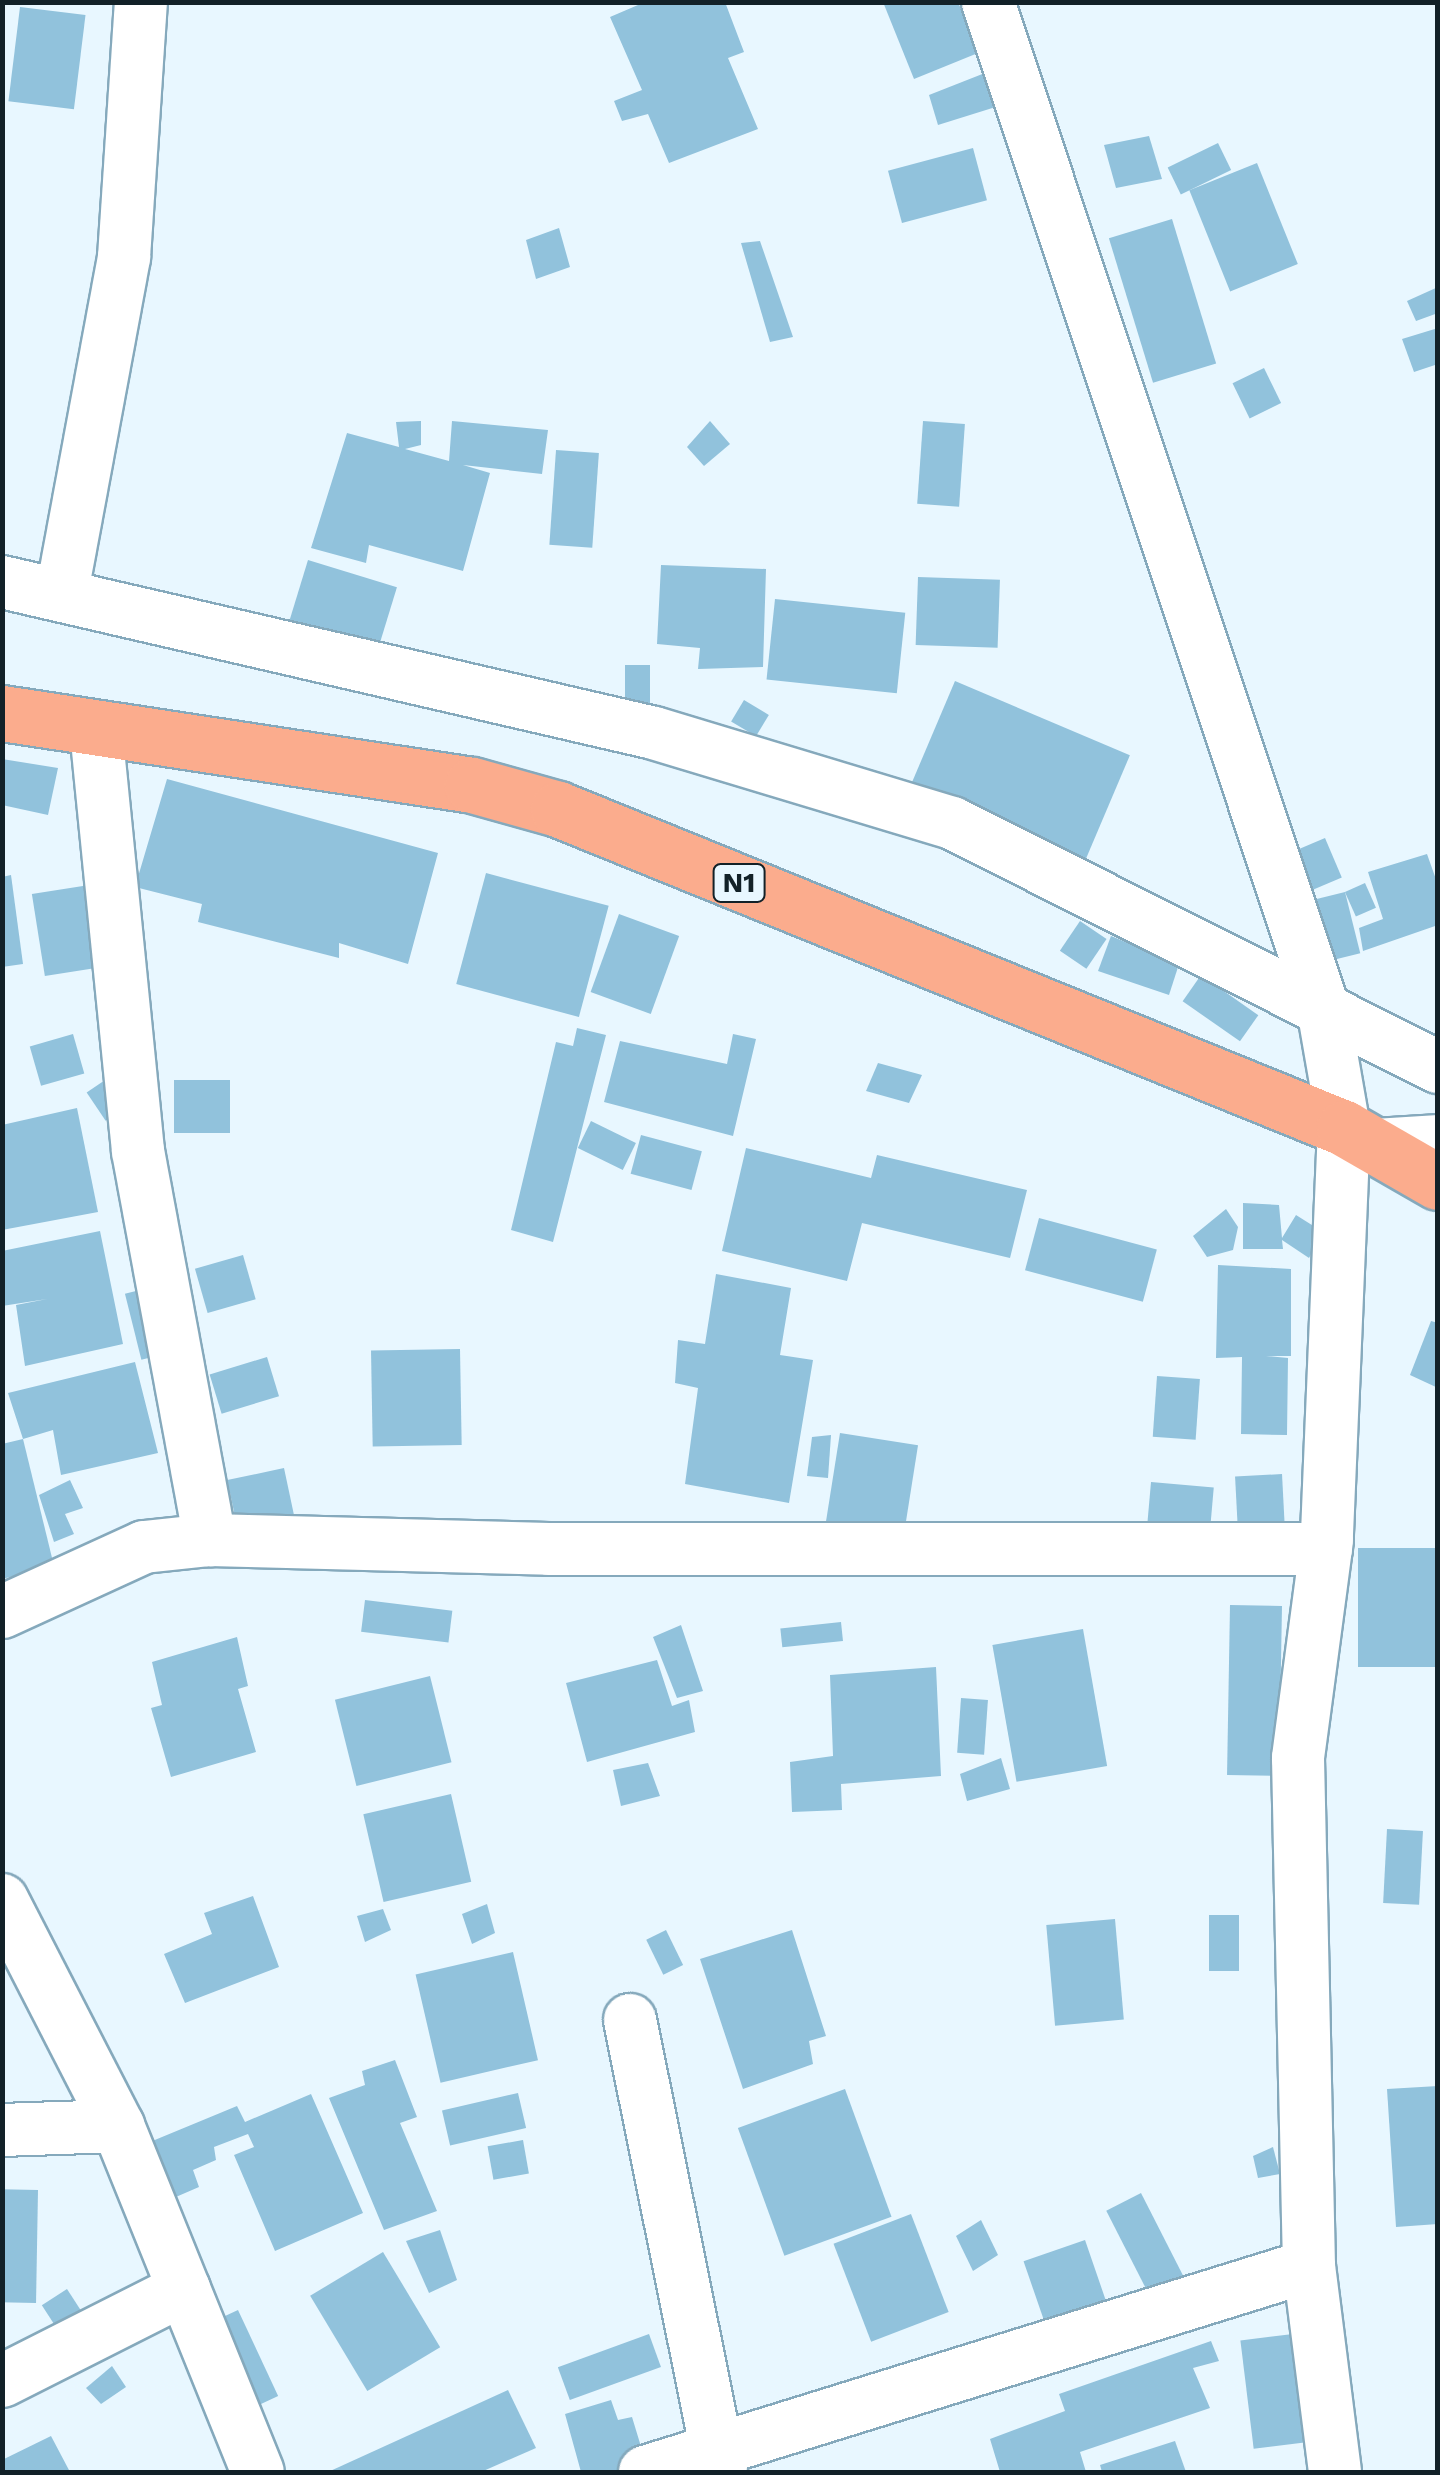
<!DOCTYPE html>
<html>
<head>
<meta charset="utf-8">
<style>
  body { margin:0 }
  #map { position:relative; width:1440px; height:2475px; overflow:hidden; background:#e8f7ff; font-family:"Work Sans",sans-serif }
  div>[style] { position:absolute }
  [style*='--x'] { left:calc(var(--x)*1px); top:calc(var(--y)*1px); width:calc(var(--w)*1px); rotate:calc(var(--a)*1deg) }
  .building>* { inset:0; background:#91c2dc; transform-origin:0 0 }
  .roads { filter:drop-shadow(2px 0 #85a9bc) drop-shadow(-2px 0 #85a9bc) drop-shadow(0 2px #85a9bc) drop-shadow(0 -2px #85a9bc) }
  .street>* { height:52px; margin:-26px; padding:0 26px; transform-origin:26px; border-radius:26px; background:#fff }
  .highway>* { height:55px; margin:-27.5px; padding:0 27.5px; transform-origin:27.5px; border-radius:27.5px; background:#fbac8d }
  span { translate:-50% -50%; white-space:nowrap; text-align:center; line-height:1.15; -webkit-text-stroke:9px #e8f7ff; paint-order:stroke }
  .shield-label span { padding:2px 8px; background:#e8f7ff; border:2px solid; border-radius:8px; -webkit-text-stroke-width:0 }
  .shield-label { font-size:28px; color:#122128; font-weight:700 }
  .frame { position:absolute; inset:0; border:5px solid #122128; pointer-events:none }
</style>
</head>
<body>
<div id="map">
  <div class="building">
    <i style="clip-path:polygon(645px 2px,725px 2px,744px 52px,728px 58px,758px 129px,669px 163px,648px 114px,622px 121px,614px 101px,642px 90px,610px 17px)"></i>
    <i style="clip-path:polygon(883px 2px,958px 2px,978px 53px,914px 79px)"></i>
    <i style="left:20px;top:7px;width:66px;height:95px;rotate:7deg"></i>
    <i style="clip-path:polygon(990px 71px,1002px 105px,938px 125px,929px 95px)"></i>
    <i style="clip-path:polygon(1149px 136px,1162px 179px,1116px 188px,1104px 145px)"></i>
    <i style="left:1218px;top:143px;width:30px;height:56px;rotate:64deg"></i>
    <i style="left:973px;top:148px;width:54px;height:88px;rotate:75deg"></i>
    <i style="left:1257px;top:163px;width:109px;height:73px;rotate:68deg"></i>
    <i style="left:1172px;top:219px;width:151px;height:66px;rotate:73deg"></i>
    <i style="clip-path:polygon(559px 228px,570px 267px,536px 279px,526px 240px)"></i>
    <i style="clip-path:polygon(760px 241px,793px 337px,770px 342px,741px 243px)"></i>
    <i style="clip-path:polygon(1438px 287px,1438px 313px,1416px 321px,1407px 301px)"></i>
    <i style="clip-path:polygon(1438px 328px,1438px 364px,1414px 372px,1402px 339px)"></i>
    <i style="left:1264px;top:368px;width:39px;height:35px;rotate:64deg"></i>
    <i style="clip-path:polygon(421px 421px,421px 445px,405px 449px,449px 461px,452px 421px,548px 430px,542px 474px,463px 465px,490px 473px,463px 571px,369px 545px,366px 563px,311px 548px,347px 433px,399px 447px,396px 422px)"></i>
    <i style="clip-path:polygon(710px 421px,730px 444px,704px 466px,687px 447px)"></i>
    <i style="left:923px;top:421px;width:42px;height:83px;rotate:4deg"></i>
    <i style="left:556px;top:450px;width:43px;height:95px;rotate:4deg"></i>
    <i style="left:308px;top:560px;width:93px;height:84px;rotate:17deg"></i>
    <i style="clip-path:polygon(661px 565px,766px 569px,763px 667px,698px 669px,700px 648px,657px 644px)"></i>
    <i style="left:918px;top:577px;width:82px;height:68px;rotate:2deg"></i>
    <i style="left:775px;top:599px;width:131px;height:81px;rotate:6deg"></i>
    <i style="left:625px;top:665px;width:25px;height:40px"></i>
    <i style="left:955px;top:681px;width:190px;height:113px;rotate:23deg"></i>
    <i style="left:744px;top:700px;width:29px;height:25px;rotate:31deg"></i>
    <i style="clip-path:polygon(2px 759px,58px 768px,48px 815px,2px 805px)"></i>
    <i style="clip-path:polygon(167px 779px,438px 853px,408px 964px,339px 943px,339px 958px,198px 922px,202px 904px,135px 887px)"></i>
    <i style="left:1325px;top:838px;width:43px;height:48px;rotate:67deg"></i>
    <i style="clip-path:polygon(1427px 854px,1438px 885px,1438px 925px,1363px 951px,1359px 928px,1383px 919px,1368px 872px)"></i>
    <i style="left:486px;top:873px;width:127px;height:115px;rotate:15deg"></i>
    <i style="clip-path:polygon(11px 875px,23px 964px,2px 967px,2px 877px)"></i>
    <i style="left:102px;top:883px;width:83px;height:71px;rotate:81deg"></i>
    <i style="left:1365px;top:883px;width:27px;height:22px;rotate:66deg"></i>
    <i style="left:1345px;top:892px;width:63px;height:49px;rotate:76deg"></i>
    <i style="left:619px;top:914px;width:64px;height:83px;rotate:20deg"></i>
    <i style="left:1080px;top:921px;width:32px;height:36px;rotate:34deg"></i>
    <i style="clip-path:polygon(1111px 936px,1179px 964px,1169px 995px,1098px 971px)"></i>
    <i style="left:1201px;top:975px;width:70px;height:32px;rotate:35deg"></i>
    <i style="clip-path:polygon(577px 1028px,606px 1035px,553px 1242px,511px 1230px,556px 1042px,573px 1046px)"></i>
    <i style="left:73px;top:1034px;width:41px;height:45px;rotate:74deg"></i>
    <i style="clip-path:polygon(733px 1034px,756px 1039px,733px 1136px,604px 1102px,620px 1041px,727px 1064px)"></i>
    <i style="clip-path:polygon(878px 1063px,922px 1075px,909px 1103px,866px 1091px)"></i>
    <i style="left:114px;top:1074px;width:34px;height:33px;rotate:56deg"></i>
    <i style="left:174px;top:1080px;width:56px;height:53px"></i>
    <i style="clip-path:polygon(77px 1108px,98px 1212px,2px 1230px,2px 1125px)"></i>
    <i style="left:591px;top:1121px;width:50px;height:30px;rotate:26deg"></i>
    <i style="left:641px;top:1135px;width:63px;height:40px;rotate:15deg"></i>
    <i style="clip-path:polygon(746px 1148px,871px 1178px,877px 1155px,1027px 1190px,1010px 1258px,862px 1223px,847px 1281px,722px 1251px)"></i>
    <i style="clip-path:polygon(1243px 1203px,1279px 1205px,1282px 1238px,1296px 1215px,1323px 1232px,1309px 1258px,1282px 1240px,1283px 1249px,1243px 1249px)"></i>
    <i style="clip-path:polygon(1226px 1209px,1238px 1227px,1233px 1250px,1207px 1257px,1193px 1236px)"></i>
    <i style="left:1039px;top:1218px;width:122px;height:54px;rotate:15deg"></i>
    <i style="clip-path:polygon(100px 1231px,123px 1344px,25px 1366px,16px 1305px,47px 1299px,2px 1306px,2px 1251px)"></i>
    <i style="left:243px;top:1255px;width:46px;height:50px;rotate:74deg"></i>
    <i style="clip-path:polygon(1218px 1265px,1291px 1269px,1291px 1356px,1266px 1356px,1288px 1358px,1287px 1435px,1241px 1434px,1242px 1357px,1216px 1358px)"></i>
    <i style="clip-path:polygon(716px 1274px,791px 1288px,780px 1355px,813px 1360px,789px 1503px,685px 1484px,698px 1388px,675px 1383px,678px 1340px,705px 1344px)"></i>
    <i style="left:156px;top:1286px;width:68px;height:32px;rotate:76deg"></i>
    <i style="clip-path:polygon(1431px 1321px,1438px 1323px,1438px 1388px,1410px 1375px)"></i>
    <i style="left:460px;top:1349px;width:96px;height:89px;rotate:89deg"></i>
    <i style="left:267px;top:1357px;width:41px;height:60px;rotate:73deg"></i>
    <i style="clip-path:polygon(135px 1362px,158px 1453px,61px 1475px,53px 1430px,23px 1439px,8px 1393px)"></i>
    <i style="left:1157px;top:1376px;width:43px;height:61px;rotate:4deg"></i>
    <i style="left:840px;top:1433px;width:79px;height:98px;rotate:9deg"></i>
    <i style="clip-path:polygon(831px 1435px,828px 1478px,807px 1476px,812px 1437px)"></i>
    <i style="clip-path:polygon(23px 1439px,54px 1566px,2px 1579px,2px 1444px)"></i>
    <i style="left:284px;top:1468px;width:47px;height:58px;rotate:78deg"></i>
    <i style="left:1282px;top:1474px;width:69px;height:47px;rotate:87deg"></i>
    <i style="clip-path:polygon(70px 1480px,83px 1508px,65px 1514px,74px 1534px,54px 1542px,39px 1495px)"></i>
    <i style="left:1151px;top:1482px;width:63px;height:46px;rotate:5deg"></i>
    <i style="left:1438px;top:1548px;width:119px;height:80px;rotate:90deg"></i>
    <i style="left:365px;top:1600px;width:88px;height:32px;rotate:7deg"></i>
    <i style="left:1230px;top:1605px;width:52px;height:170px;rotate:1deg"></i>
    <i style="left:841px;top:1622px;width:19px;height:61px;rotate:84deg"></i>
    <i style="clip-path:polygon(681px 1625px,703px 1691px,677px 1698px,653px 1637px)"></i>
    <i style="left:1083px;top:1629px;width:139px;height:92px;rotate:80deg"></i>
    <i style="clip-path:polygon(237px 1637px,248px 1686px,238px 1689px,256px 1752px,171px 1777px,151px 1708px,162px 1705px,152px 1662px)"></i>
    <i style="clip-path:polygon(657px 1660px,672px 1706px,689px 1700px,695px 1732px,587px 1762px,566px 1683px)"></i>
    <i style="clip-path:polygon(936px 1667px,941px 1776px,841px 1784px,842px 1810px,792px 1812px,790px 1762px,833px 1756px,830px 1675px)"></i>
    <i style="left:430px;top:1676px;width:89px;height:98px;rotate:76deg"></i>
    <i style="left:961px;top:1698px;width:27px;height:55px;rotate:4deg"></i>
    <i style="clip-path:polygon(1001px 1758px,1010px 1789px,967px 1801px,960px 1774px)"></i>
    <i style="clip-path:polygon(648px 1763px,660px 1796px,621px 1806px,613px 1770px)"></i>
    <i style="left:451px;top:1794px;width:90px;height:90px;rotate:77deg"></i>
    <i style="left:1387px;top:1829px;width:36px;height:74px;rotate:3deg"></i>
    <i style="clip-path:polygon(253px 1896px,279px 1967px,185px 2003px,164px 1954px,212px 1934px,204px 1913px)"></i>
    <i style="clip-path:polygon(487px 1904px,495px 1933px,472px 1944px,462px 1914px)"></i>
    <i style="clip-path:polygon(383px 1909px,391px 1930px,365px 1942px,357px 1916px)"></i>
    <i style="left:1209px;top:1915px;width:30px;height:56px"></i>
    <i style="left:1115px;top:1919px;width:101px;height:69px;rotate:85deg"></i>
    <i style="left:666px;top:1930px;width:39px;height:22px;rotate:64deg"></i>
    <i style="clip-path:polygon(792px 1930px,826px 2036px,809px 2041px,813px 2064px,743px 2089px,700px 1959px)"></i>
    <i style="left:513px;top:1952px;width:111px;height:100px;rotate:77deg"></i>
    <i style="clip-path:polygon(395px 2060px,417px 2117px,400px 2123px,437px 2211px,384px 2230px,329px 2098px,365px 2085px,362px 2071px)"></i>
    <i style="clip-path:polygon(1438px 2086px,1438px 2224px,1396px 2227px,1387px 2089px)"></i>
    <i style="left:845px;top:2089px;width:136px;height:114px;rotate:70deg"></i>
    <i style="left:518px;top:2093px;width:36px;height:78px;rotate:77deg"></i>
    <i style="clip-path:polygon(311px 2094px,363px 2213px,275px 2251px,234px 2155px,254px 2147px,248px 2134px,214px 2147px,216px 2160px,193px 2170px,199px 2187px,155px 2206px,133px 2149px,237px 2106px,245px 2122px)"></i>
    <i style="left:523px;top:2140px;width:34px;height:36px;rotate:80deg"></i>
    <i style="clip-path:polygon(1273px 2147px,1280px 2174px,1258px 2178px,1253px 2156px)"></i>
    <i style="left:38px;top:2190px;width:113px;height:36px;rotate:91deg"></i>
    <i style="left:1141px;top:2193px;width:112px;height:39px;rotate:63deg"></i>
    <i style="left:911px;top:2214px;width:105px;height:83px;rotate:69deg"></i>
    <i style="clip-path:polygon(981px 2220px,998px 2255px,973px 2271px,956px 2236px)"></i>
    <i style="clip-path:polygon(440px 2230px,457px 2280px,429px 2293px,406px 2241px)"></i>
    <i style="left:1085px;top:2240px;width:70px;height:65px;rotate:71deg"></i>
    <i style="left:383px;top:2252px;width:111px;height:85px;rotate:59deg"></i>
    <i style="left:67px;top:2289px;width:33px;height:30px;rotate:57deg"></i>
    <i style="left:238px;top:2310px;width:95px;height:34px;rotate:65deg"></i>
    <i style="left:649px;top:2334px;width:35px;height:97px;rotate:70deg"></i>
    <i style="left:1293px;top:2334px;width:109px;height:53px;rotate:83deg"></i>
    <i style="clip-path:polygon(1211px 2341px,1219px 2361px,1193px 2368px,1210px 2408px,1080px 2452px,1086px 2472px,1000px 2472px,990px 2439px,1065px 2411px,1059px 2394px)"></i>
    <i style="clip-path:polygon(112px 2366px,126px 2387px,101px 2404px,86px 2388px)"></i>
    <i style="clip-path:polygon(508px 2390px,536px 2448px,481px 2472px,328px 2472px)"></i>
    <i style="clip-path:polygon(611px 2400px,618px 2420px,632px 2417px,646px 2463px,617px 2472px,581px 2472px,565px 2414px)"></i>
    <i style="clip-path:polygon(51px 2436px,70px 2472px,2px 2472px,2px 2460px)"></i>
    <i style="clip-path:polygon(1175px 2441px,1186px 2472px,1102px 2472px,1100px 2465px)"></i>
  </div>
  <div class="roads">
    <div class="street">
      <i style="--x:988;--y:2;--w:1060;--a:71.58"></i>
      <i style="--x:1323;--y:1008;--w:122;--a:80.1"></i>
      <i style="--x:1344;--y:1128;--w:412;--a:92.4"></i>
      <i style="--x:1327;--y:1540;--w:220;--a:97.6"></i>
      <i style="--x:1298;--y:1758;--w:508;--a:88.76"></i>
      <i style="--x:1309;--y:2266;--w:208;--a:82.8"></i>
      <i style="--x:2;--y:582;--w:669;--a:13.04"></i>
      <i style="--x:654;--y:733;--w:311;--a:16.8"></i>
      <i style="--x:952;--y:823;--w:544;--a:26.66"></i>
      <i style="--x:62;--y:592;--w:341;--a:-79.5"></i>
      <i style="--x:124;--y:257;--w:256;--a:-86.2"></i>
      <i style="--x:96;--y:730;--w:423;--a:84.3"></i>
      <i style="--x:138;--y:1151;--w:396;--a:79.5"></i>
      <i style="--x:1373;--y:1145;--w:65;--a:-3.5"></i>
      <i style="--x:2;--y:1612;--w:156;--a:-24.6"></i>
      <i style="--x:144;--y:1547;--w:66;--a:-6.1"></i>
      <i style="--x:210;--y:1540;--w:339;--a:1.5"></i>
      <i style="--x:549;--y:1549;--w:777;--a:0"></i>
      <i style="--x:2;--y:1900;--w:254;--a:62.8"></i>
      <i style="--x:118;--y:2126;--w:373;--a:68"></i>
      <i style="--x:630;--y:2020;--w:461;--a:78.6"></i>
      <i style="--x:2;--y:2130;--w:116;--a:-2"></i>
      <i style="--x:2;--y:2381;--w:204;--a:-26.8"></i>
      <i style="--x:645;--y:2472;--w:695;--a:-17.24"></i>
    </div>
    <div class="highway">
      <i style="--x:2;--y:713;--w:475;--a:8.7"></i>
      <i style="--x:472;--y:785;--w:89;--a:15.6"></i>
      <i style="--x:558;--y:809;--w:848;--a:22.09"></i>
      <i style="--x:1344;--y:1128;--w:108;--a:29.9"></i>
    </div>
  </div>
  <div class="shield-label">
    <span style="left:739px;top:883px">N1</span>
  </div>
  <div class="frame"></div>
</div>
</body>
</html>
